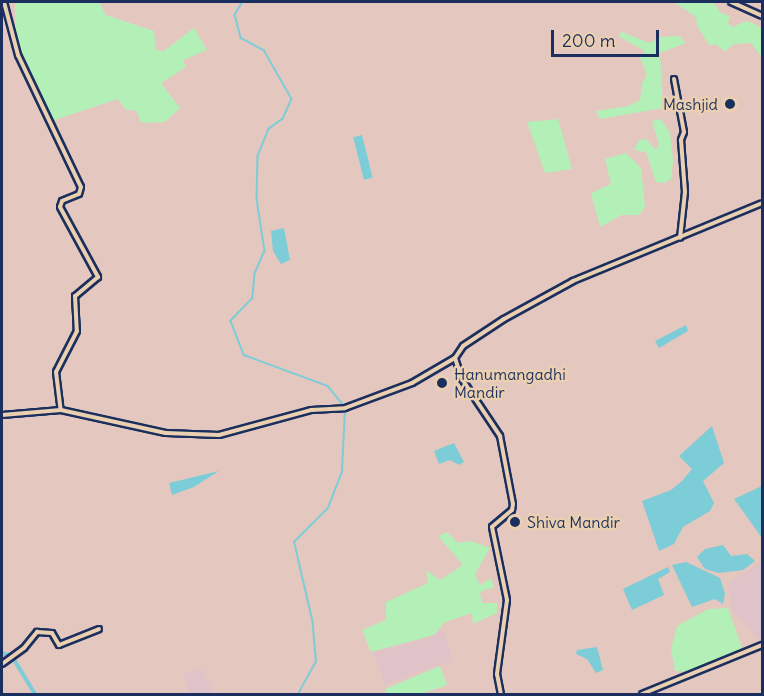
<!DOCTYPE html>
<html>
<head>
<meta charset="utf-8">
<style>
  body { margin:0 }
  #map { position:relative; width:764px; height:696px; overflow:hidden; background:#e4c7bf; font-family:Delius,sans-serif }
  div>[style] { position:absolute }
  [style*='--x'] { left:calc(var(--x)*1px); top:calc(var(--y)*1px); width:calc(var(--w)*1px); rotate:calc(var(--a)*1deg) }
  .built>* { inset:0; background:#e0c2c9 }
  .green>* { inset:0; background:#b2f0b7 }
  .water>* { inset:0; background:#7ccdd7; transform-origin:0 0 }
  .stream>* { height:1.5px; margin:-0.75px; padding:0 0.75px; transform-origin:0.75px; border-radius:0.75px; background:#7ccdd7 }
  .canal>* { height:4px; margin:-2px; padding:0 2px; transform-origin:2px; border-radius:2px; background:#7ccdd7 }
  .roads { filter:drop-shadow(2px 0 #1b2f5e) drop-shadow(-2px 0 #1b2f5e) drop-shadow(0 2px #1b2f5e) drop-shadow(0 -2px #1b2f5e) }
  .minor>* { height:4px; margin:-2px; padding:0 2px; transform-origin:2px; border-radius:2px; background:#eacfb1 }
  .dots>* { width:16px; height:16px; translate:-50% -50%; box-sizing:border-box; border:3px solid #eacfb1; border-radius:50% }
  span { translate:-50% -50%; white-space:nowrap; text-align:center; line-height:1.15; -webkit-text-stroke:5px #eacfb1; paint-order:stroke }
  .poi-label { font-size:16px; color:#1b2f5e }
  .right { translate:-100% -50%; text-align:right }
  .left { translate:0 -50%; text-align:left }
  .frame { position:absolute; inset:0; border:3px solid #1b2f5e; pointer-events:none }
  .scale { position:absolute; left:551px; top:30px; width:108px; height:27px; box-sizing:border-box; border:3px solid #1b2f5e; border-top:0; padding-left:8px; font-size:18px; line-height:21px; white-space:nowrap; color:#1b2f5e; -webkit-text-stroke:4px #eacfb1; paint-order:stroke }
</style>
</head>
<body>
<div id="map">
  <div class="built">
    <i style="clip-path:polygon(760px 562px,762px 562px,761px 642px,732px 610px,728px 584px)"></i>
    <i style="clip-path:polygon(440px 632px,444px 632px,452px 660px,385px 684px,373px 652px,421px 641px)"></i>
    <i style="clip-path:polygon(201px 669px,215px 694px,190px 694px,183px 674px)"></i>
  </div>
  <div class="green">
    <i style="clip-path:polygon(15px 2px,99px 2px,106px 15px,154px 31px,156px 50px,164px 51px,194px 28px,207px 50px,183px 60px,186px 67px,161px 83px,180px 108px,165px 122px,141px 123px,136px 110px,126px 110px,118px 99px,51px 121px,15px 36px)"></i>
    <i style="clip-path:polygon(674px 2px,713px 2px,721px 13px,730px 16px,728px 24px,733px 27px,746px 21px,755px 24px,762px 29px,762px 58px,751px 43px,734px 44px,725px 51px,715px 44px,710px 46px,697px 26px,696px 17px)"></i>
    <i style="clip-path:polygon(622px 32px,650px 43px,660px 37px,679px 36px,686px 43px,660px 53px,663px 108px,600px 119px,596px 111px,629px 106px,640px 100px,642px 83px,647px 75px,640px 58px,645px 51px,618px 36px)"></i>
    <i style="clip-path:polygon(558px 119px,572px 169px,545px 173px,527px 122px)"></i>
    <i style="clip-path:polygon(661px 119px,670px 132px,673px 161px,671px 179px,664px 183px,656px 182px,646px 152px,634px 150px,639px 140px,646px 139px,656px 150px,659px 144px,652px 121px)"></i>
    <i style="clip-path:polygon(626px 153px,641px 168px,645px 207px,639px 215px,622px 215px,600px 227px,591px 193px,611px 184px,605px 159px)"></i>
    <i style="clip-path:polygon(447px 532px,458px 543px,471px 541px,490px 548px,475px 574px,480px 585px,491px 578px,494px 587px,480px 592px,482px 603px,497px 603px,497px 613px,473px 624px,472px 613px,445px 622px,434px 635px,371px 652px,362px 630px,386px 620px,386px 602px,428px 583px,426px 570px,440px 580px,463px 565px,438px 536px)"></i>
    <i style="clip-path:polygon(728px 608px,743px 650px,688px 672px,675px 671px,671px 649px,677px 626px,708px 609px)"></i>
    <i style="clip-path:polygon(440px 666px,447px 685px,420px 694px,387px 694px,385px 689px)"></i>
  </div>
  <div class="water">
    <i style="left:362px;top:135px;width:44px;height:9px;rotate:76deg"></i>
    <i style="clip-path:polygon(284px 228px,290px 260px,281px 264px,273px 251px,271px 231px)"></i>
    <i style="clip-path:polygon(686px 325px,688px 331px,659px 348px,655px 341px)"></i>
    <i style="clip-path:polygon(712px 426px,724px 463px,703px 481px,714px 503px,710px 511px,683px 527px,674px 544px,659px 551px,642px 501px,671px 490px,682px 481px,692px 469px,679px 456px)"></i>
    <i style="clip-path:polygon(454px 443px,464px 462px,459px 465px,450px 460px,439px 464px,434px 451px)"></i>
    <i style="clip-path:polygon(219px 471px,194px 487px,172px 495px,169px 483px)"></i>
    <i style="clip-path:polygon(762px 486px,762px 538px,734px 499px)"></i>
    <i style="clip-path:polygon(723px 545px,731px 556px,747px 554px,755px 561px,743px 570px,719px 573px,705px 569px,697px 557px,705px 549px)"></i>
    <i style="clip-path:polygon(686px 562px,720px 578px,725px 593px,723px 604px,715px 599px,692px 607px,672px 565px)"></i>
    <i style="clip-path:polygon(668px 567px,670px 572px,658px 579px,664px 595px,632px 610px,623px 589px)"></i>
    <i style="clip-path:polygon(597px 647px,603px 670px,596px 673px,587px 659px,576px 654px,577px 650px)"></i>
  </div>
  <div class="stream">
    <i style="--x:243;--y:2;--w:15;--a:122"></i>
    <i style="--x:235;--y:15;--w:24;--a:75"></i>
    <i style="--x:241;--y:38;--w:26;--a:28"></i>
    <i style="--x:264;--y:50;--w:56;--a:60.3"></i>
    <i style="--x:292;--y:99;--w:22;--a:114"></i>
    <i style="--x:283;--y:119;--w:17;--a:144"></i>
    <i style="--x:269;--y:129;--w:29;--a:112"></i>
    <i style="--x:258;--y:156;--w:43;--a:91.3"></i>
    <i style="--x:257;--y:199;--w:53;--a:81.3"></i>
    <i style="--x:265;--y:251;--w:24;--a:114"></i>
    <i style="--x:255;--y:273;--w:25;--a:95"></i>
    <i style="--x:253;--y:298;--w:32;--a:134"></i>
    <i style="--x:231;--y:321;--w:36;--a:69"></i>
    <i style="--x:244;--y:355;--w:90;--a:20.3"></i>
    <i style="--x:328;--y:386;--w:26;--a:51"></i>
    <i style="--x:298;--y:694;--w:37;--a:-61"></i>
    <i style="--x:316;--y:662;--w:38;--a:-95"></i>
    <i style="--x:313;--y:624;--w:84;--a:-103"></i>
    <i style="--x:294;--y:542;--w:48;--a:-45"></i>
    <i style="--x:328;--y:508;--w:40;--a:-69"></i>
    <i style="--x:342;--y:471;--w:61;--a:-87.2"></i>
  </div>
  <div class="canal">
    <i style="--x:2;--y:653;--w:7;--a:16"></i>
    <i style="--x:13;--y:658;--w:42;--a:58.6"></i>
  </div>
  <div class="roads">
    <div class="minor">
      <i style="--x:4;--y:2;--w:55;--a:75.2"></i>
      <i style="--x:18;--y:55;--w:146;--a:64.5"></i>
      <i style="--x:81;--y:187;--w:7;--a:106"></i>
      <i style="--x:79;--y:194;--w:18;--a:158"></i>
      <i style="--x:62;--y:201;--w:6;--a:108"></i>
      <i style="--x:60;--y:207;--w:80;--a:61.5"></i>
      <i style="--x:98;--y:277;--w:30;--a:140"></i>
      <i style="--x:75;--y:296;--w:35;--a:87"></i>
      <i style="--x:77;--y:331;--w:46;--a:117.1"></i>
      <i style="--x:56;--y:372;--w:38;--a:83"></i>
      <i style="--x:731;--y:2;--w:34;--a:24"></i>
      <i style="--x:674;--y:79;--w:54;--a:79.3"></i>
      <i style="--x:684;--y:132;--w:9;--a:111"></i>
      <i style="--x:681;--y:140;--w:52;--a:85.6"></i>
      <i style="--x:685;--y:192;--w:46;--a:96.2"></i>
      <i style="--x:455;--y:358;--w:22;--a:72"></i>
      <i style="--x:462;--y:379;--w:69;--a:56.3"></i>
      <i style="--x:500;--y:436;--w:69;--a:79.2"></i>
      <i style="--x:513;--y:504;--w:6;--a:99"></i>
      <i style="--x:512;--y:510;--w:26;--a:140"></i>
      <i style="--x:492;--y:527;--w:75;--a:78.4"></i>
      <i style="--x:507;--y:600;--w:75;--a:97.7"></i>
      <i style="--x:497;--y:674;--w:20;--a:79"></i>
      <i style="--x:2;--y:415;--w:59;--a:-4.8"></i>
      <i style="--x:61;--y:410;--w:107;--a:12.4"></i>
      <i style="--x:166;--y:433;--w:53;--a:2.2"></i>
      <i style="--x:219;--y:435;--w:95;--a:-15.2"></i>
      <i style="--x:311;--y:410;--w:34;--a:-3"></i>
      <i style="--x:345;--y:408;--w:72;--a:-20.5"></i>
      <i style="--x:412;--y:383;--w:50;--a:-30.2"></i>
      <i style="--x:455;--y:358;--w:14;--a:-56"></i>
      <i style="--x:463;--y:346;--w:49;--a:-33.4"></i>
      <i style="--x:504;--y:319;--w:79;--a:-28.8"></i>
      <i style="--x:573;--y:281;--w:204;--a:-22.4"></i>
      <i style="--x:2;--y:664;--w:27;--a:-36"></i>
      <i style="--x:24;--y:648;--w:21;--a:-51"></i>
      <i style="--x:37;--y:632;--w:15;--a:4"></i>
      <i style="--x:52;--y:633;--w:14;--a:60"></i>
      <i style="--x:59;--y:645;--w:43;--a:-21.8"></i>
      <i style="--x:642;--y:694;--w:130;--a:-22.2"></i>
    </div>
  </div>
  <div class="dots">
    <i style="left:730px;top:104px;background:#1b2f5e"></i>
    <i style="left:442px;top:383px;background:#1b2f5e"></i>
    <i style="left:515px;top:522px;background:#1b2f5e"></i>
  </div>
  <div class="poi-label">
    <span class="right" style="left:718px;top:104px">Mashjid</span>
    <span class="left" style="left:454px;top:383px">Hanumangadhi<br>Mandir</span>
    <span class="left" style="left:527px;top:522px">Shiva Mandir</span>
  </div>
  <div class="frame"></div>
  <div class="scale">200 m</div>
</div>
</body>
</html>
